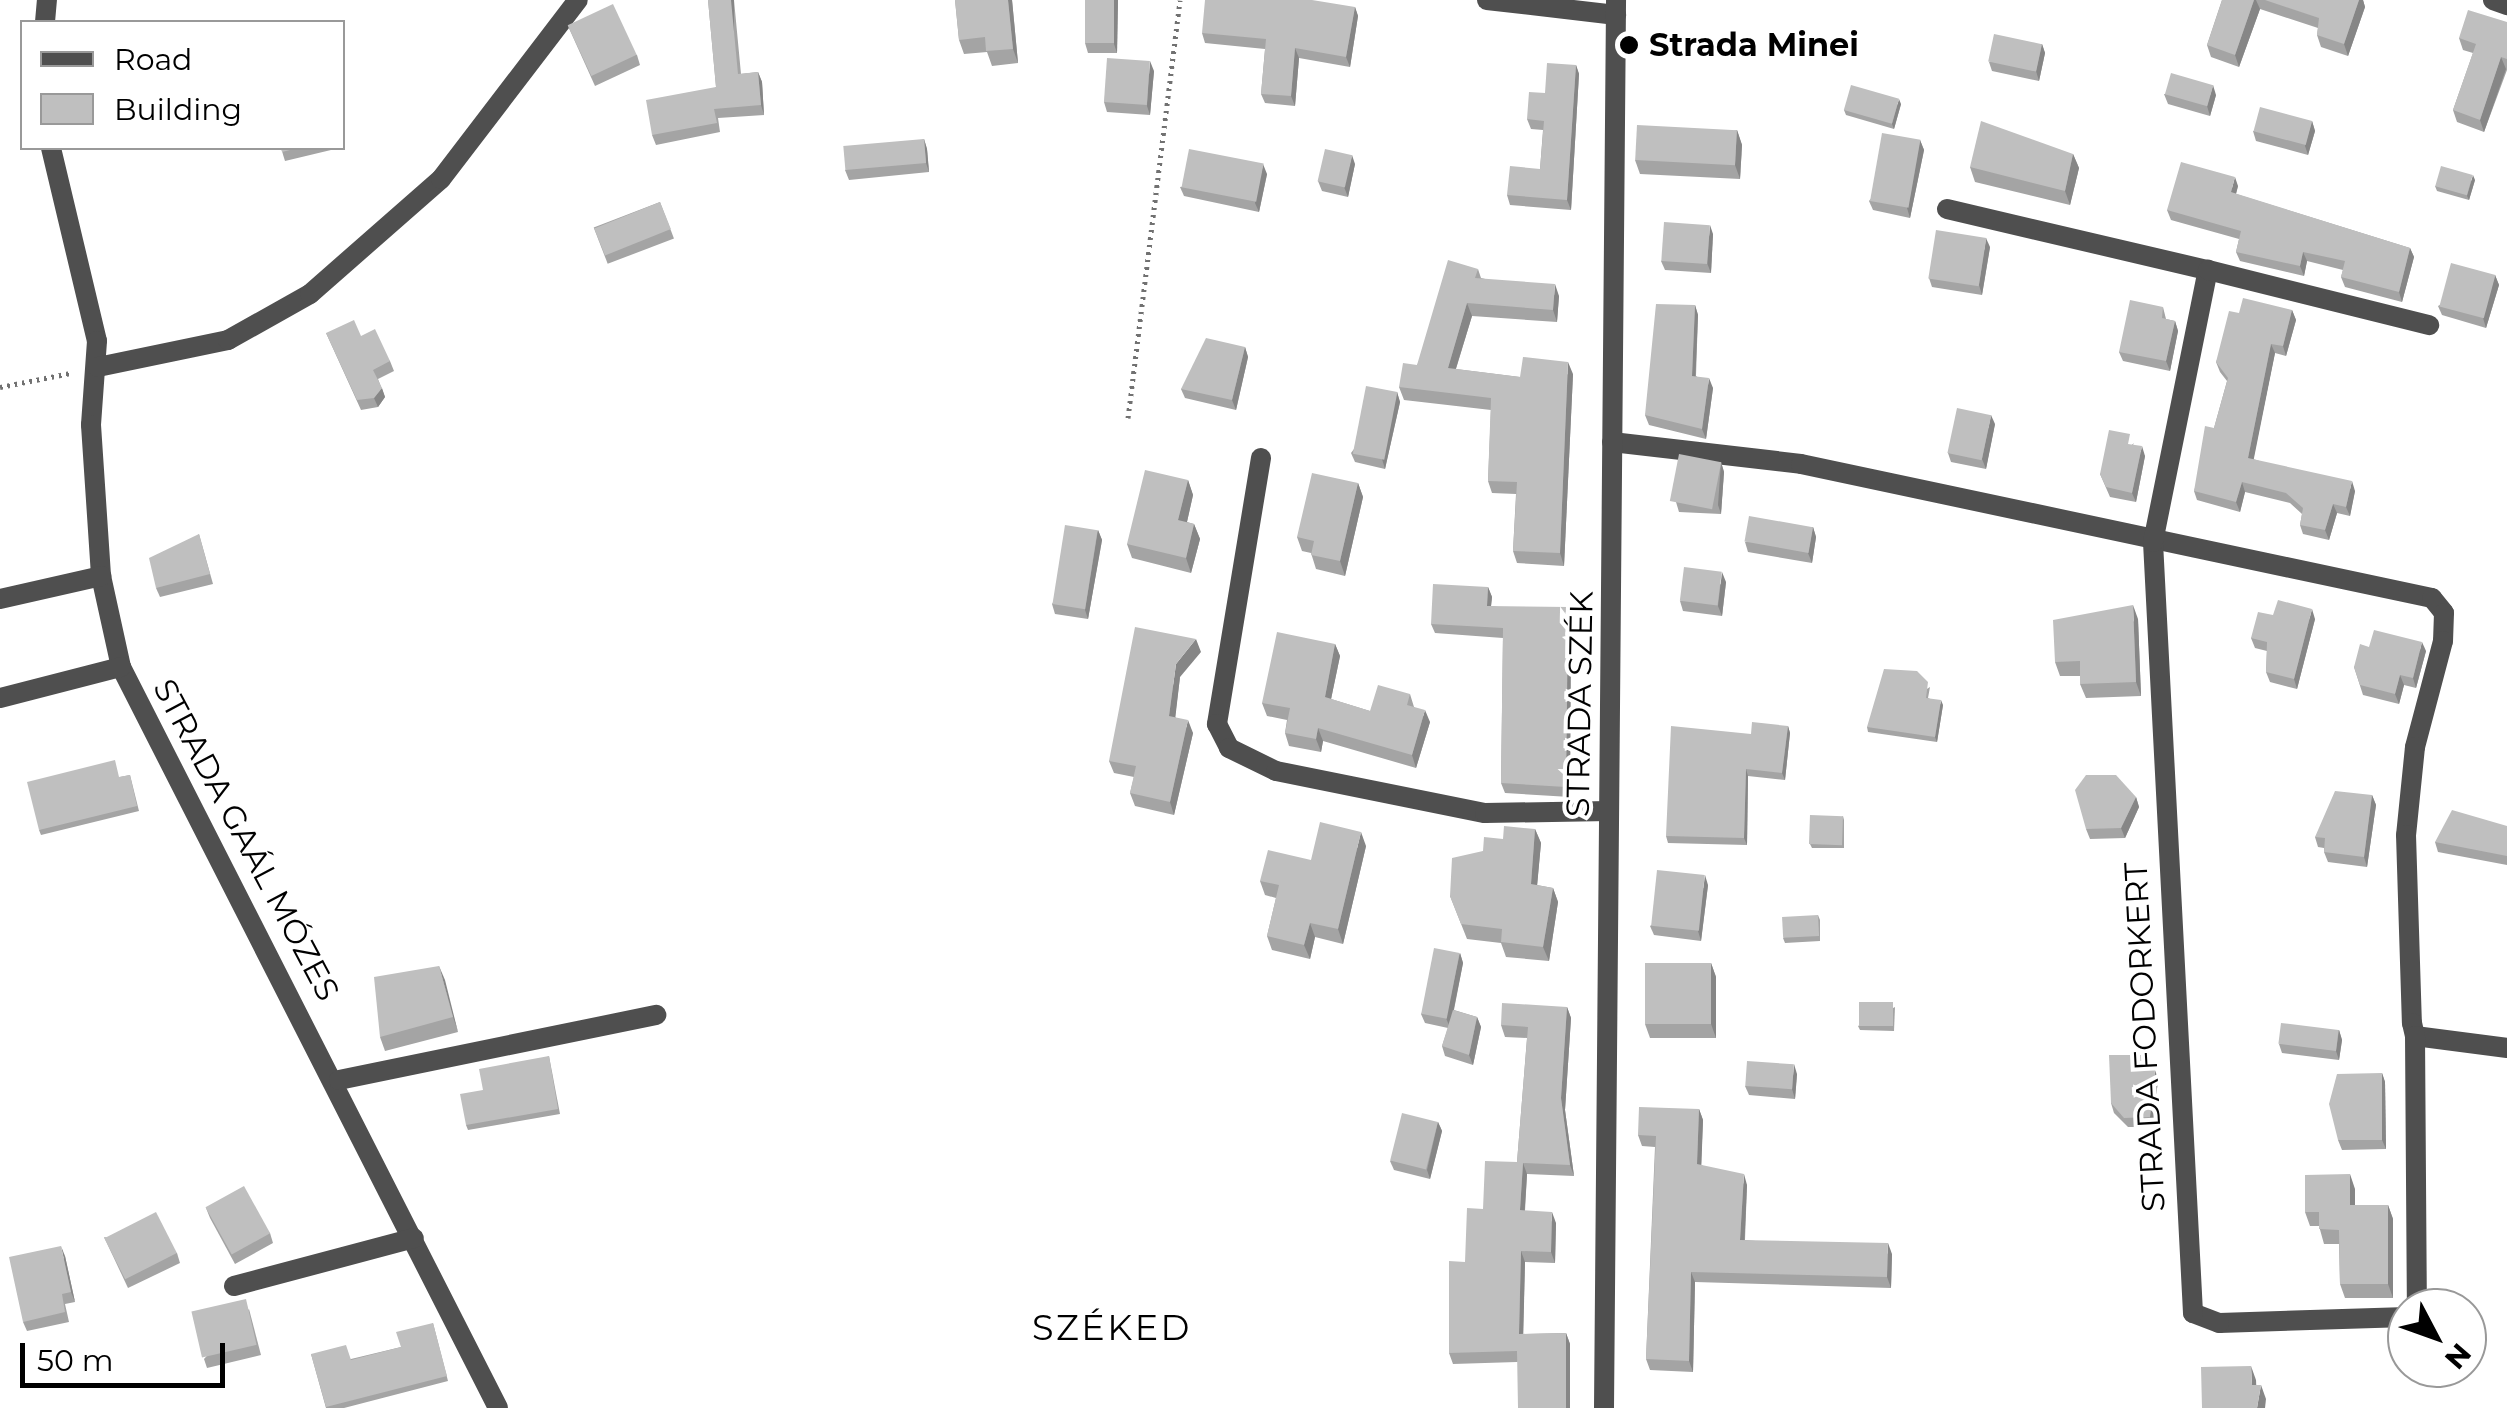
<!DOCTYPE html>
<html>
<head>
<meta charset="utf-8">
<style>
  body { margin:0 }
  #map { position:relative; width:2507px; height:1408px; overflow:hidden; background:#fff; font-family:Montserrat,sans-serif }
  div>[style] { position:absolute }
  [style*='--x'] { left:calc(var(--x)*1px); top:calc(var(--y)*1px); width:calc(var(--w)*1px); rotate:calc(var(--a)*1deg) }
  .path>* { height:5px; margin-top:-2.5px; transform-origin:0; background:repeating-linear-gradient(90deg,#717171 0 2.5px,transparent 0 7.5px) }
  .minor>* { height:20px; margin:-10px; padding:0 10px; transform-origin:10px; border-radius:10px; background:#4f4f4f }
  .tertiary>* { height:20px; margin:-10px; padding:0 10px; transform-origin:10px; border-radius:10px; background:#4f4f4f }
  .wall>* { inset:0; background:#a4a4a4; transform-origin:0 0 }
  .shaded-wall>* { inset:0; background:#868686; transform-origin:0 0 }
  .building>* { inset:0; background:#bfbfbf; transform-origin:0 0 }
  .dots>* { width:28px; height:28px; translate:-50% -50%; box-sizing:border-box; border:5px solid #fff; border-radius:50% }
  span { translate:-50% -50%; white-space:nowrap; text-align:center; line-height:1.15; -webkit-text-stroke:8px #fff; paint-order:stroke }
  .poi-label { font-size:32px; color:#000; font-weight:700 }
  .left { translate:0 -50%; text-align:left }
  .street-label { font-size:32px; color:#000 }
  .neighbourhood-label { font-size:35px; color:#000; letter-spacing:2.5px }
  .legend { position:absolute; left:20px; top:20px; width:325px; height:130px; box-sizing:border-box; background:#fff; border:2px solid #999; margin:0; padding:12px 18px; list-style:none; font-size:30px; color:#000 }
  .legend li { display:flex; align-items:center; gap:20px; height:50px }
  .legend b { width:50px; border:2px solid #999 }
  .north { position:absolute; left:2387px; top:1288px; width:100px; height:100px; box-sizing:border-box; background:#fff; border:2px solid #999; border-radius:50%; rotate:131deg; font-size:28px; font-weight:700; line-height:40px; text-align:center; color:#000 }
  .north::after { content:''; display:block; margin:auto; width:35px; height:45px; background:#000; clip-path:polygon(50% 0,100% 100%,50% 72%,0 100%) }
  .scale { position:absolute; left:20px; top:1343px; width:205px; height:45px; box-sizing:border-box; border:5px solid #000; border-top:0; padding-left:12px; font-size:30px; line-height:35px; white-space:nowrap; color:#000; -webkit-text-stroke:8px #fff; paint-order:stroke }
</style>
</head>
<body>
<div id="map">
  <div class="path">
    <i style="--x:0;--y:387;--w:72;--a:-11.2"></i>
    <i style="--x:1128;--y:418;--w:421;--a:-82.9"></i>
  </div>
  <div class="minor">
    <i style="--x:1487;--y:0;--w:130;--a:6.6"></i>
    <i style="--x:2493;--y:0;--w:15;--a:20"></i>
    <i style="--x:45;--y:22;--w:22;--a:-85"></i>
    <i style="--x:51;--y:148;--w:198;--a:76.6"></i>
    <i style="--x:97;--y:341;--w:84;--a:94.1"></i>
    <i style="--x:91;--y:425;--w:151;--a:86.2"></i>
    <i style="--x:101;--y:576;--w:93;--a:77.6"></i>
    <i style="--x:121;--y:667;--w:831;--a:63.03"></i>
    <i style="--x:1947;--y:209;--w:268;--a:13.2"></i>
    <i style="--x:98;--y:367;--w:133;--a:-11.7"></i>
    <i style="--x:228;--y:340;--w:94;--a:-29.3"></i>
    <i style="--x:310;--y:294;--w:174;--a:-41.3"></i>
    <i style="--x:441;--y:179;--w:225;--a:-52.6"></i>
    <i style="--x:1612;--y:442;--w:190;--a:6.6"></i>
    <i style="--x:1801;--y:464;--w:645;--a:11.99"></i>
    <i style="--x:2432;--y:598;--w:19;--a:51"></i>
    <i style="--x:2444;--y:613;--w:28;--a:92"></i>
    <i style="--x:2443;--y:641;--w:110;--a:104.8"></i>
    <i style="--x:2415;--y:747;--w:88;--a:95.8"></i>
    <i style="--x:2406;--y:835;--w:188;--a:88.2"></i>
    <i style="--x:2412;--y:1023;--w:13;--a:77"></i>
    <i style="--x:2415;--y:1036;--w:93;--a:7.4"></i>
    <i style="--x:1261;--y:458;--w:270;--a:99.4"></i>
    <i style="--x:1217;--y:724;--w:27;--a:63"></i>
    <i style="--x:1229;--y:748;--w:52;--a:26.1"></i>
    <i style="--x:1276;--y:771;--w:213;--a:11.4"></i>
    <i style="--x:1485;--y:813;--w:124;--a:-0.9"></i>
    <i style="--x:0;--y:599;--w:104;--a:-12.8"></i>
    <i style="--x:0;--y:698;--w:125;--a:-14.4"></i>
    <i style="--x:2415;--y:1036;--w:272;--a:89.6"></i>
    <i style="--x:339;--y:1080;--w:324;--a:-11.6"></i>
    <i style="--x:234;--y:1286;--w:186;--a:-14.9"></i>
    <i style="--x:2407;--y:1317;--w:188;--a:178.2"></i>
    <i style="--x:2219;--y:1323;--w:28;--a:-159"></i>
    <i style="--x:2193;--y:1313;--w:772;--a:-92.97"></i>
    <i style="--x:2153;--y:542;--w:278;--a:-78.6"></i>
    <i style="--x:2208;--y:270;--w:228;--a:14"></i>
  </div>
  <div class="tertiary">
    <i style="--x:1604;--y:1408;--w:1408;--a:-89.51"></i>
  </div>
  <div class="wall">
    <i style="clip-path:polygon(708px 0,734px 0,741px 74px,758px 72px,762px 82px,764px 115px,718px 118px,720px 132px,656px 145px,652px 135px,716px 87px)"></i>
    <i style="clip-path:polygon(955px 0,1012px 0,1018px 63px,992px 66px,987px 52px,964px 54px,959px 40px)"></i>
    <i style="clip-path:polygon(1118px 0,1117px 53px,1088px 53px,1085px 43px)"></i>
    <i style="clip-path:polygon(2222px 0,2363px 0,2365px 7px,2348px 56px,2321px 47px,2317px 35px,2318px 28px,2260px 9px,2239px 67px,2211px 57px,2207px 45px)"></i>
    <i style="clip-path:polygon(1355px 7px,1358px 16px,1350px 67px,1299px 58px,1295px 106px,1265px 103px,1261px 94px,1265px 49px,1205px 43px,1202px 33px)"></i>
    <i style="clip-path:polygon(2507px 22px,2507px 70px,2484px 132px,2457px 122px,2453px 110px,2473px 53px,2463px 50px,2459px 38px)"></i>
    <i style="clip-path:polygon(568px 26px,637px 55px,640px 65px,595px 86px)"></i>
    <i style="clip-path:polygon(2042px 44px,2045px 53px,2039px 81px,1992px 71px,1989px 62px)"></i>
    <i style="clip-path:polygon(1576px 65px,1579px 74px,1571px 210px,1510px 205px,1507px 195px,1540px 169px,1543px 130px,1531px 129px,1527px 119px,1545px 93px)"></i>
    <i style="clip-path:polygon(1154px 71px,1150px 115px,1107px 112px,1104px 102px)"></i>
    <i style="clip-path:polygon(2164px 94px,2216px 95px,2210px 116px,2168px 104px)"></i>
    <i style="clip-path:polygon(1901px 104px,1894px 129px,1846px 115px,1844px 110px)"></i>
    <i style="clip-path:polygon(2312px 121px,2315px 131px,2308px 155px,2256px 141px,2253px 131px)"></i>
    <i style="clip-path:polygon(1737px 130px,1742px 145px,1740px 179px,1640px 174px,1635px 160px)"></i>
    <i style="clip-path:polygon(924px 139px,927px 149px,929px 172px,849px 180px,845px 170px)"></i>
    <i style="clip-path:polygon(1920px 140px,1924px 150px,1910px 218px,1873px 210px,1869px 201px)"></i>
    <i style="clip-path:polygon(281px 148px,331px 148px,331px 150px,285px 161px)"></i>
    <i style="clip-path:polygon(2073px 154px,2079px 168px,2070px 205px,1975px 182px,1970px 167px)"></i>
    <i style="clip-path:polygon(1355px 164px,1348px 197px,1322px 191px,1318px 181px)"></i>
    <i style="clip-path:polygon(1267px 174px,1259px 212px,1184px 196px,1180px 187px)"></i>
    <i style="clip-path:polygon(2475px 180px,2469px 200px,2437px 191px,2435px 186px)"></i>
    <i style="clip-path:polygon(2238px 186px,2236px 194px,2410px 248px,2414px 257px,2402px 302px,2345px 287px,2341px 277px,2343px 270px,2307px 261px,2304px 276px,2240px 261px,2236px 252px,2239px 239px,2171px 220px,2167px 210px)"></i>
    <i style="left:660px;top:202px;width:39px;height:71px;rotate:69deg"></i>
    <i style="clip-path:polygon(1713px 234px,1711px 273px,1665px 270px,1661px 261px)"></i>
    <i style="clip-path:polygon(1990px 247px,1982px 295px,1932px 287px,1929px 278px)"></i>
    <i style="clip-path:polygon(1478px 269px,1481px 278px,1559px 296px,1557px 322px,1472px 316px,1456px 369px,1520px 377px,1573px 374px,1564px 566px,1517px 563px,1513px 551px,1516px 494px,1492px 493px,1488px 481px,1491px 410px,1404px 400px,1399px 387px,1417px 365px)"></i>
    <i style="clip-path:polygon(2495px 275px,2499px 285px,2486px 328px,2442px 315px,2438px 306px)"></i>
    <i style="clip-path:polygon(1695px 305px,1698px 315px,1696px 376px,1713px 388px,1706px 439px,1649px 425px,1645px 415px)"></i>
    <i style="clip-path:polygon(2163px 307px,2166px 319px,2175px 321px,2178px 331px,2170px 371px,2123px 361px,2119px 352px)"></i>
    <i style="clip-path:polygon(2292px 310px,2296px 320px,2286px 356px,2275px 353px,2253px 459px,2355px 491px,2350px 516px,2337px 513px,2329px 540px,2303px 534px,2300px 525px,2302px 514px,2290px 503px,2245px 492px,2240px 512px,2197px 500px,2194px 491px,2214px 428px,2227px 381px,2220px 372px,2216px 362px,2239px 313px)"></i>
    <i style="clip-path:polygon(326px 333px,361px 336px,390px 361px,394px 371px,378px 379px,385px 397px,378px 407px,361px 410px)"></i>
    <i style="clip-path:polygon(1245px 347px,1248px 357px,1236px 410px,1185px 398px,1181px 389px)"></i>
    <i style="clip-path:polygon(1397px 392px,1400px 402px,1385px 469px,1355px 462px,1351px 453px)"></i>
    <i style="clip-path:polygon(1995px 424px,1986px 469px,1951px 462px,1948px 453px)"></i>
    <i style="clip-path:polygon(2134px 443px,2133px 445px,2145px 456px,2136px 502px,2110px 497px,2100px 474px)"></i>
    <i style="clip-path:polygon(1721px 462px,1724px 472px,1721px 514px,1679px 512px,1676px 502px)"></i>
    <i style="clip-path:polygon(1188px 480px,1193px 495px,1187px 522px,1194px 524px,1200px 539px,1191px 573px,1132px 558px,1127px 544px)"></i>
    <i style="clip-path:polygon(1358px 483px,1363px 497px,1345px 576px,1316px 569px,1311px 553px,1302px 551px,1297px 537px)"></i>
    <i style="clip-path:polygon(1813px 527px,1816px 537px,1812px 563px,1748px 552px,1745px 542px)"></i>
    <i style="clip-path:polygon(1098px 530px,1102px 540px,1088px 619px,1055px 614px,1052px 604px)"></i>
    <i style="clip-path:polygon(199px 534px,213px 584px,160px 597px,156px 588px)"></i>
    <i style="clip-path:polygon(1726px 582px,1722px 616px,1683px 611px,1680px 601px)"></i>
    <i style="clip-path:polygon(1488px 587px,1492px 597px,1491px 606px,1571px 617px,1570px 797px,1505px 793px,1501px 783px,1503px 638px,1435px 633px,1431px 624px)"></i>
    <i style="clip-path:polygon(2273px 615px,2315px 619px,2297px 689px,2270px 682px,2266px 672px,2267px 651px,2255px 648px,2251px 638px)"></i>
    <i style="clip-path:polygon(2138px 619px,2141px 696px,2086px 698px,2080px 684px,2080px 676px,2060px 676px,2055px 662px)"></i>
    <i style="clip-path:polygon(1335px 644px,1340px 656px,1331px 699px,1370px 711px,1410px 694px,1414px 707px,1430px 722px,1416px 768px,1323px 741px,1321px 752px,1289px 746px,1285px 733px,1287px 720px,1267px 716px,1262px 703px)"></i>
    <i style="clip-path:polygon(2369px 647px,2426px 651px,2416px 688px,2404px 685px,2399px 704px,2363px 695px,2354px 667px)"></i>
    <i style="clip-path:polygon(1201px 652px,1180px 677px,1175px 717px,1193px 733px,1174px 815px,1135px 806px,1130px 793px,1134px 777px,1114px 773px,1109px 761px)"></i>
    <i style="clip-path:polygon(1930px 687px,1928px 698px,1943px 705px,1937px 742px,1868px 732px,1867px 727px)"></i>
    <i style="clip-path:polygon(1788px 726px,1790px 733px,1785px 780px,1748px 776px,1747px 845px,1668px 843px,1666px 836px,1751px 734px)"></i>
    <i style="clip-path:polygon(130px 775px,139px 811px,41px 835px,39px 830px,120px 777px)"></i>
    <i style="clip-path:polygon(2372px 795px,2376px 805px,2367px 867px,2328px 862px,2324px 852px,2324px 848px,2318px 847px,2315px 837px)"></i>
    <i style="clip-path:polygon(2136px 797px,2139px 807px,2125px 838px,2090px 839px,2086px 829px)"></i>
    <i style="clip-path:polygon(1843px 816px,1844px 820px,1844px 848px,1812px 848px,1810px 844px)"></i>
    <i style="clip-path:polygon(2507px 826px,2507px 865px,2438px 852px,2435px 842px)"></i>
    <i style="clip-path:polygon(1535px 829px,1541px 843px,1537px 885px,1553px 888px,1558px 902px,1549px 961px,1506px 957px,1501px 943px,1467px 939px,1450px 896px,1483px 851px)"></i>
    <i style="clip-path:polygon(1366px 846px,1343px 944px,1315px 937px,1310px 959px,1272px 950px,1267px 936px,1276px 898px,1265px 895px,1260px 881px,1311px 860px)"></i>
    <i style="clip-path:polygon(1708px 885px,1701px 941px,1654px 935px,1650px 926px)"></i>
    <i style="clip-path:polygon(1818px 915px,1820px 920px,1820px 941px,1785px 943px,1783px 938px)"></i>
    <i style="clip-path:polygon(1460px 953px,1463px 963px,1454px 1010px,1477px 1017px,1481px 1027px,1473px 1065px,1445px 1056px,1442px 1046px,1448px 1028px,1425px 1023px,1421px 1014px)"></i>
    <i style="clip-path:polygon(1711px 963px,1716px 977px,1716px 1038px,1650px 1038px,1645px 1024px)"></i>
    <i style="clip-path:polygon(439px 966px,458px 1032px,385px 1051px,380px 1037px)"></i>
    <i style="clip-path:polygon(1567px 1007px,1571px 1018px,1565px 1110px,1574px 1176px,1527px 1174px,1525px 1211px,1556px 1223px,1555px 1263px,1525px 1262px,1523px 1334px,1566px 1333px,1570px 1344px,1517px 1362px,1453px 1364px,1449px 1353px,1465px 1262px,1517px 1162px,1527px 1038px,1505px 1037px,1501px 1025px)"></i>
    <i style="clip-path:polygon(1895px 1007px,1894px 1031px,1860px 1030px,1858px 1026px)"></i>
    <i style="clip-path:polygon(2339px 1030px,2342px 1040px,2339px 1060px,2282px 1053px,2279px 1044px)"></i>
    <i style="clip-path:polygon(549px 1056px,560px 1114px,468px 1130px,466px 1125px,483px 1090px)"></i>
    <i style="clip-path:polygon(2382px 1073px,2385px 1082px,2386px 1149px,2342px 1150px,2338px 1140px)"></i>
    <i style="clip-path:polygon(1797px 1074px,1795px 1099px,1749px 1095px,1745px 1086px)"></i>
    <i style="clip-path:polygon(2158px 1079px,2153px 1127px,2128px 1127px,2114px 1113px,2111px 1103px)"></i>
    <i style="clip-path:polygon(1699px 1109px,1703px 1120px,1701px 1165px,1747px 1185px,1745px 1240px,1892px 1254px,1891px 1288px,1695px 1282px,1693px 1372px,1650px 1370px,1646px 1359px,1655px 1147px,1642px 1146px,1638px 1135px)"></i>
    <i style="clip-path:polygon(1438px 1122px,1442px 1131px,1430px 1179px,1394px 1170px,1390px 1161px)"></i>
    <i style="clip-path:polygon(2355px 1189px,2355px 1205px,2388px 1205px,2393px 1219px,2393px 1298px,2345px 1298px,2340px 1284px,2339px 1244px,2324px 1244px,2319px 1226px,2310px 1226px,2305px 1212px)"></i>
    <i style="clip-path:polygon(206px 1208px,270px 1233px,273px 1243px,235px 1264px,210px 1218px)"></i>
    <i style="clip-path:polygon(104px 1237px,177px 1253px,180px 1263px,128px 1288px)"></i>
    <i style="clip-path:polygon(65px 1256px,75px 1302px,65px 1304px,69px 1322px,27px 1331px,23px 1322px)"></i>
    <i style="clip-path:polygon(249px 1309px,261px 1355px,207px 1368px,204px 1359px)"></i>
    <i style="clip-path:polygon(433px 1323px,448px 1381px,344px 1408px,326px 1408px,311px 1354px,351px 1359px,401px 1347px)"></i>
  </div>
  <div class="shaded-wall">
    <i style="left:731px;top:0;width:3px;height:74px"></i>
    <i style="clip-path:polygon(1008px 0,1012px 0,1018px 63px,1013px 49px)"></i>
    <i style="clip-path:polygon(1114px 0,1118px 0,1117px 53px,1114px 44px)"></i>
    <i style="clip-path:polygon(2254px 0,2256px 0,2260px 9px,2239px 67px,2235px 55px)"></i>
    <i style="clip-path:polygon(2359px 0,2363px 0,2365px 7px,2348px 56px,2344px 44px)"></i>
    <i style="clip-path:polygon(1355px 7px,1358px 16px,1350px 67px,1346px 57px)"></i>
    <i style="clip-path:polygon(2042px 44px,2045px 53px,2039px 81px,2036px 71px)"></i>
    <i style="clip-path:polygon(1295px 48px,1299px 58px,1295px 106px,1291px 96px)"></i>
    <i style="clip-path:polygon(2501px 57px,2506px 69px,2484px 132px,2480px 120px)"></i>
    <i style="clip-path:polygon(1150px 61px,1154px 71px,1150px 115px,1147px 106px)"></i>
    <i style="clip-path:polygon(1576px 65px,1579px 74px,1571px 210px,1567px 200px)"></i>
    <i style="clip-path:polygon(758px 72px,762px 82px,764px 115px,761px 105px)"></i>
    <i style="clip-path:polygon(2213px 85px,2216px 95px,2210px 116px,2207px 106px)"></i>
    <i style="clip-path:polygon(1899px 99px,1901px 104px,1894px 129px,1892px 124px)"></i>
    <i style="clip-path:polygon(2312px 121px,2315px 131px,2308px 155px,2305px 146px)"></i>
    <i style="clip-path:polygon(1737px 130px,1742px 145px,1740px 179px,1735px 165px)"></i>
    <i style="clip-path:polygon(924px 139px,927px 149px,929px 172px,926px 163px)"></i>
    <i style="clip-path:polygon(1920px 140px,1924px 150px,1910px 218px,1907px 208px)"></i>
    <i style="clip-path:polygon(2073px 154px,2079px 168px,2070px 205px,2065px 191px)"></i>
    <i style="clip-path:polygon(1352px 155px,1355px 164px,1348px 197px,1344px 187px)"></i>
    <i style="clip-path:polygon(1263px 164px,1267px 174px,1259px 212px,1255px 203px)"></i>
    <i style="clip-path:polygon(2473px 175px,2475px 180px,2469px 200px,2467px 196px)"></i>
    <i style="clip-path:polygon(2235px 177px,2238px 186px,2234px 201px,2231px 192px)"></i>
    <i style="clip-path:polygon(1710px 225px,1713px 234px,1711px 273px,1707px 263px)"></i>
    <i style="clip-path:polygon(1986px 238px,1990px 247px,1982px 295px,1979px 285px)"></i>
    <i style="clip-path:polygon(2410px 248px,2414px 257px,2402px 302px,2399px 292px)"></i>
    <i style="clip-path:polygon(2303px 252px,2307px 261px,2304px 276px,2300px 266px)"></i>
    <i style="clip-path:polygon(2495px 275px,2499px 285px,2486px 328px,2483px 318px)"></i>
    <i style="clip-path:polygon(1555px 284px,1559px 296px,1557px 322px,1553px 310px)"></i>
    <i style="clip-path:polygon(1467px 303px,1472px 316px,1452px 381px,1448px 368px)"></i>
    <i style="clip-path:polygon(1695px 305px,1698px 315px,1695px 386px,1692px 376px)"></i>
    <i style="clip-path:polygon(2292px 310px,2296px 320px,2286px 356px,2283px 346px)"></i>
    <i style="clip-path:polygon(2175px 321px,2178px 331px,2170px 371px,2166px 361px)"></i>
    <i style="clip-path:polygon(2271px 344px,2275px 353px,2252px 468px,2248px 458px)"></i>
    <i style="clip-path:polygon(1245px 347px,1248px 357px,1236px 410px,1232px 400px)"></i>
    <i style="clip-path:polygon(1568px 362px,1573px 374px,1564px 566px,1560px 553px)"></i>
    <i style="clip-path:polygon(1709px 378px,1713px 388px,1706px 439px,1702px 429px)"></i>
    <i style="clip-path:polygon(382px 388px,385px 397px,378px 407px,374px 398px)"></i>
    <i style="clip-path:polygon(1397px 392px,1400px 402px,1385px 469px,1382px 459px)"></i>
    <i style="clip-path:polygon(1991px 415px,1995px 424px,1986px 469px,1982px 459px)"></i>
    <i style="clip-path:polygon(2142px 446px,2145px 456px,2136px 502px,2132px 493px)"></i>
    <i style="clip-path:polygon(1721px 462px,1724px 472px,1721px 514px,1718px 505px)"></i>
    <i style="clip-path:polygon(1188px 480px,1193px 495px,1184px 535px,1178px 520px)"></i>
    <i style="clip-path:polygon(2352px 481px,2355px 491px,2350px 516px,2346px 507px)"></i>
    <i style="clip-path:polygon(2242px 482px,2245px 492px,2240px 512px,2236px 502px)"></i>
    <i style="clip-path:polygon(1358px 483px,1363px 497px,1345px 576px,1340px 561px)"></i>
    <i style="clip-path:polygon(2333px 504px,2337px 513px,2329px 540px,2325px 530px)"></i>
    <i style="clip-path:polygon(1194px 524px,1200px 539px,1191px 573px,1186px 558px)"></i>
    <i style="clip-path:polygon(1813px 527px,1816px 537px,1812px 563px,1808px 553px)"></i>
    <i style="clip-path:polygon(1098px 530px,1102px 540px,1088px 619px,1085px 610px)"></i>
    <i style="clip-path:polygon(1722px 572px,1726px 582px,1722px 616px,1718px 606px)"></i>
    <i style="clip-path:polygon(1488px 587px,1492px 597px,1490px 615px,1487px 606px)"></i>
    <i style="clip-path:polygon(2133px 605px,2138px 619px,2141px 696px,2136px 682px)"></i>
    <i style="clip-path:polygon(1568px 607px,1571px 617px,1570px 797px,1566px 787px)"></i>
    <i style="clip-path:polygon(2312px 609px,2315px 619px,2297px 689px,2294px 679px)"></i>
    <i style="clip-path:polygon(1196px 639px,1201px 652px,1180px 677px,1174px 729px,1169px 716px,1176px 664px)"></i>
    <i style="clip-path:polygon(2422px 642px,2426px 651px,2416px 688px,2413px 678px)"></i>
    <i style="clip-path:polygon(1335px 644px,1340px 656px,1329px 709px,1325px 697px)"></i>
    <i style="clip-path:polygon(2400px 675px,2404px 685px,2399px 704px,2395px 694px)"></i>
    <i style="clip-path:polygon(1941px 700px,1943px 705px,1937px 742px,1935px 737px)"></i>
    <i style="clip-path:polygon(1425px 710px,1430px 722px,1416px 768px,1412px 755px)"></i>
    <i style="clip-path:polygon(1188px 720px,1193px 733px,1174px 815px,1170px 802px)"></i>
    <i style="clip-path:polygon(1788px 726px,1790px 733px,1785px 780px,1782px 773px)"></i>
    <i style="clip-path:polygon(1318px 728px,1323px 741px,1321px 752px,1316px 739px)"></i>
    <i style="clip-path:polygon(1746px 769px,1748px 776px,1747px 845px,1744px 838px)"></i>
    <i style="clip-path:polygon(2372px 795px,2376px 805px,2367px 867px,2364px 857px)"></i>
    <i style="clip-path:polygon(2136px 797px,2139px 807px,2125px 838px,2121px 828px)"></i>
    <i style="clip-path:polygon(1535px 829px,1541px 843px,1536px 898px,1531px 884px)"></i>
    <i style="clip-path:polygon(1361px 832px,1366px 846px,1343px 944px,1338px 929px)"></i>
    <i style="clip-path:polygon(1705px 875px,1708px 885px,1701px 941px,1698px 931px)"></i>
    <i style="clip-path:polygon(1553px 888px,1558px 902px,1549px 961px,1543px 947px)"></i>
    <i style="clip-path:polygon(1310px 923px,1315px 937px,1310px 959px,1304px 945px)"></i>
    <i style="clip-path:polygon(1460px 953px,1463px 963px,1450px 1028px,1446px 1018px)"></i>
    <i style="clip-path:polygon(1711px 963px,1716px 977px,1716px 1038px,1711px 1024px)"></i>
    <i style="clip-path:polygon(439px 966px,445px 980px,458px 1032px,453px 1017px)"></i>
    <i style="clip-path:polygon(1567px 1007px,1571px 1018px,1565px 1110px,1574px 1176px,1570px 1165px,1561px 1098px)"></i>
    <i style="clip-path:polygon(1477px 1017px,1481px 1027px,1473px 1065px,1469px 1055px)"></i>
    <i style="clip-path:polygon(2339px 1030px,2342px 1040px,2339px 1060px,2336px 1051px)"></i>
    <i style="clip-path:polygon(1794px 1064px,1797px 1074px,1795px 1099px,1792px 1089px)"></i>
    <i style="clip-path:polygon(2155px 1070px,2158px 1079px,2153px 1127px,2150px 1117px)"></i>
    <i style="clip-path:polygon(2382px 1073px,2385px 1082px,2386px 1149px,2382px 1140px)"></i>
    <i style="clip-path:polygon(1699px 1109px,1703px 1120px,1701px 1175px,1697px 1164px)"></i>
    <i style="clip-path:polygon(1438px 1122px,1442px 1131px,1430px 1179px,1427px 1170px)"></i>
    <i style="clip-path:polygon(1523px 1163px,1527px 1174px,1524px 1221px,1520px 1210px)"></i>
    <i style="clip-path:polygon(1744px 1174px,1747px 1185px,1744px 1251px,1740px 1240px)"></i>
    <i style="clip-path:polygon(2350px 1174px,2355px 1189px,2355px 1220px,2350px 1205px)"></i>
    <i style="clip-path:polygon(2388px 1205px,2393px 1219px,2393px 1298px,2388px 1284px)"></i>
    <i style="clip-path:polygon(1552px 1212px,1556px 1223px,1555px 1263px,1551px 1252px)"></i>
    <i style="clip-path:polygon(1888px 1243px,1892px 1254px,1891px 1288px,1887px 1277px)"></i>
    <i style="clip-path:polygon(61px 1246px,65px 1256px,75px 1302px,71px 1292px)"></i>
    <i style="clip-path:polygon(1521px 1251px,1525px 1262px,1523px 1345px,1519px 1334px)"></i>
    <i style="clip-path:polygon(1691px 1272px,1695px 1282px,1693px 1372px,1689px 1361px)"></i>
    <i style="clip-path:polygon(1566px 1333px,1570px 1344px,1570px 1408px,1566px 1408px)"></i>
    <i style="clip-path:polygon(2251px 1366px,2256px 1380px,2257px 1400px,2252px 1385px)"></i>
    <i style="clip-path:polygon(2261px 1385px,2266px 1399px,2265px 1408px,2257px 1408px)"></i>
  </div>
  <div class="building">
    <i style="clip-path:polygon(708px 0,731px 0,738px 74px,758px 72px,761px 105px,714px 109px,717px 123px,652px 135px,646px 100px,716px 87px)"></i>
    <i style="clip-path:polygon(955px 0,1008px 0,1013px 49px,986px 51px,985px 37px,959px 40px)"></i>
    <i style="left:1085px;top:0;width:29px;height:43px"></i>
    <i style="clip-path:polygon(1205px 0,1312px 0,1355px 7px,1346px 57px,1295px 48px,1291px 96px,1261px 94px,1266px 39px,1202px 33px)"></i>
    <i style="clip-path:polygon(2222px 0,2254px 0,2235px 55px,2207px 45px)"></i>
    <i style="clip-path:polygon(2265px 0,2359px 0,2344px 44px,2317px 35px,2319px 18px)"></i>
    <i style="left:613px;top:4px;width:56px;height:50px;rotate:65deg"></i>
    <i style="clip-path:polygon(2468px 10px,2507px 22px,2507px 59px,2501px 57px,2480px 120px,2453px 110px,2476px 44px,2459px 38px)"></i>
    <i style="left:1994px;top:34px;width:49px;height:28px;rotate:12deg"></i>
    <i style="left:1107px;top:58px;width:43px;height:44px;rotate:4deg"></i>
    <i style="clip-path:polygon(1547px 63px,1576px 65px,1567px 200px,1507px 195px,1510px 166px,1540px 169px,1544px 121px,1527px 119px,1529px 92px,1545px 93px)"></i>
    <i style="left:2171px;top:73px;width:44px;height:22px;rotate:16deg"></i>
    <i style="left:1851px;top:85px;width:50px;height:26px;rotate:16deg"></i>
    <i style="left:2260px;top:107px;width:54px;height:25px;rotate:15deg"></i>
    <i style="clip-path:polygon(1981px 121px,2073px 154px,2065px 191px,1970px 167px)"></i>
    <i style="left:1637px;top:125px;width:100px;height:35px;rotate:3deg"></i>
    <i style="left:1882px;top:133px;width:39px;height:69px;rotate:10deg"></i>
    <i style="left:924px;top:139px;width:24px;height:81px;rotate:85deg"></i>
    <i style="clip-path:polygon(281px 148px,298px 148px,282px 152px)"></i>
    <i style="left:1189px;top:149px;width:76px;height:39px;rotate:11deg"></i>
    <i style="left:1325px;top:149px;width:28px;height:33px;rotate:13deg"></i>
    <i style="clip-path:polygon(2181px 162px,2235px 177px,2231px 192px,2410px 248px,2399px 292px,2341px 277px,2345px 261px,2303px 252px,2300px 266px,2236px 252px,2241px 231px,2167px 210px)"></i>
    <i style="left:2441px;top:166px;width:33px;height:21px;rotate:16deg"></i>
    <i style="left:660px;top:202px;width:29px;height:71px;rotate:68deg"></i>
    <i style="left:1664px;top:222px;width:46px;height:39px;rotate:4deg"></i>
    <i style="left:1936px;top:230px;width:51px;height:49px;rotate:9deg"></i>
    <i style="clip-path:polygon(1448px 260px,1478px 269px,1475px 278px,1555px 284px,1553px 310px,1467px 303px,1448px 368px,1520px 377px,1523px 357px,1568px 362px,1560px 553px,1513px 551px,1517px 482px,1488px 481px,1491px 398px,1399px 387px,1403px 363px,1417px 365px)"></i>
    <i style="left:2451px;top:263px;width:46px;height:45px;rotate:15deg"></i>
    <i style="clip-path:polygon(2243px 298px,2292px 310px,2283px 346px,2271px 344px,2248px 458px,2352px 481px,2346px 507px,2333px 504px,2325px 530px,2300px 525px,2303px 508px,2286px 493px,2242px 482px,2236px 502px,2194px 491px,2205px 426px,2214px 428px,2228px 378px,2216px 362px,2229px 311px,2239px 313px)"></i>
    <i style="clip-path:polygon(2130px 300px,2163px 307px,2162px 318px,2175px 321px,2166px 361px,2119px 352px)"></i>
    <i style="clip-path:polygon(1656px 304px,1695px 305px,1692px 376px,1709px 378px,1702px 429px,1645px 415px)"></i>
    <i style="clip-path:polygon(354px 320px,361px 336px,375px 329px,390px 361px,373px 370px,382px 388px,374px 398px,357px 400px,326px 333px)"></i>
    <i style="clip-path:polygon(1206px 338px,1245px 347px,1232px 400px,1181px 389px)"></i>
    <i style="left:1366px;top:386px;width:32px;height:69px;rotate:11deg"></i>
    <i style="left:1957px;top:408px;width:35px;height:46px;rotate:12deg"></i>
    <i style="clip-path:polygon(2109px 430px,2130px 434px,2128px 444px,2142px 446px,2132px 493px,2106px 487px,2100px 474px)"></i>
    <i style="left:1679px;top:454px;width:43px;height:48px;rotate:11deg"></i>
    <i style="clip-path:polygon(1145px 470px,1188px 480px,1178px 520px,1194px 524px,1186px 558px,1127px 544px)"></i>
    <i style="clip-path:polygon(1312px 473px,1358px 483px,1340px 561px,1311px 555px,1314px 541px,1297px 537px)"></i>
    <i style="left:1749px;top:516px;width:65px;height:26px;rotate:10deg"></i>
    <i style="left:1065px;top:525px;width:33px;height:80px;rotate:9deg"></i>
    <i style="clip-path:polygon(199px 534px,210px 574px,156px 588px,149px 558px)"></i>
    <i style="left:1684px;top:567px;width:38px;height:34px;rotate:7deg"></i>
    <i style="clip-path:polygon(1433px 584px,1488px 587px,1487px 606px,1568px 607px,1566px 787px,1501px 783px,1503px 628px,1431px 624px)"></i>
    <i style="clip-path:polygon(2278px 600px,2312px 609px,2294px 679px,2266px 672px,2267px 642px,2251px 638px,2258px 612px,2273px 615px)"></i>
    <i style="clip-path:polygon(2133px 605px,2136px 682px,2080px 684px,2080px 661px,2055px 662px,2053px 620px)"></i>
    <i style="clip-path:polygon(1135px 627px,1196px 639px,1176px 664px,1169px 716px,1188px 720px,1170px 802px,1130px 793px,1136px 766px,1109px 761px)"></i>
    <i style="clip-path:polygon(2374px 630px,2422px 642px,2413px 678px,2400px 675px,2395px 694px,2360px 685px,2354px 667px,2360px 644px,2369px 647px)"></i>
    <i style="clip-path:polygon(1277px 632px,1335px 644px,1325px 697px,1370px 711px,1378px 685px,1410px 694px,1407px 705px,1425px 710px,1412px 755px,1318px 728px,1316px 739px,1285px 733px,1290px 708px,1262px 703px)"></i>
    <i style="clip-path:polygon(1884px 669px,1917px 671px,1928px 682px,1926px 698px,1941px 700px,1935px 737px,1867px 727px)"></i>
    <i style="clip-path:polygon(1752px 722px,1788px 726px,1782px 773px,1746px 769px,1744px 838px,1666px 836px,1671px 726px,1751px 734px)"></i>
    <i style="clip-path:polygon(115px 760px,119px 777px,130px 775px,137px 806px,39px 830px,27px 782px)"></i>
    <i style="clip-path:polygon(2086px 775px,2116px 775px,2136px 797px,2121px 828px,2086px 829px,2075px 790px)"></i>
    <i style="clip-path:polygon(2335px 791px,2372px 795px,2364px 857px,2324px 852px,2325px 838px,2315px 837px)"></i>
    <i style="clip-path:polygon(2452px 810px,2507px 826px,2507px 856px,2435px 842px)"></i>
    <i style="left:1810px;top:815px;width:33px;height:29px;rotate:2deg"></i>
    <i style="clip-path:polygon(1320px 822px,1361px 832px,1338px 929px,1310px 923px,1304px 945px,1267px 936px,1279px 885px,1260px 881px,1268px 850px,1311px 860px)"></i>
    <i style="clip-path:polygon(1504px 826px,1535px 829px,1531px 884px,1553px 888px,1543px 947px,1501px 942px,1502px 929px,1461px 924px,1450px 896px,1452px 858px,1483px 851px,1484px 837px,1503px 839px)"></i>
    <i style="left:1657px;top:870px;width:48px;height:56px;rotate:6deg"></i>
    <i style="left:1818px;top:915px;width:21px;height:36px;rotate:87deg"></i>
    <i style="left:1434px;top:948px;width:26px;height:67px;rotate:11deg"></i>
    <i style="left:1645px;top:963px;width:66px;height:61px"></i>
    <i style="clip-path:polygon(439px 966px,453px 1017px,380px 1037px,374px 977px)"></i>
    <i style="left:1859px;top:1002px;width:34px;height:24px"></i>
    <i style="clip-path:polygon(1502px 1003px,1567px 1007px,1561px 1098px,1570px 1165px,1523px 1163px,1520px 1210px,1552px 1212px,1551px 1252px,1521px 1251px,1519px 1334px,1566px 1333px,1566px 1408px,1518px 1408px,1517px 1351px,1449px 1353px,1449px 1261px,1465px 1262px,1467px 1208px,1483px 1209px,1485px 1161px,1517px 1162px,1528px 1027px,1501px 1025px)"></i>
    <i style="clip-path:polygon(1453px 1010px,1477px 1017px,1469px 1055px,1442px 1046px)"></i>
    <i style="left:2281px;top:1023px;width:58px;height:21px;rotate:7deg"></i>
    <i style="clip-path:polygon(2109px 1055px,2143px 1055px,2155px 1070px,2150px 1117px,2124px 1118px,2111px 1103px)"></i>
    <i style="clip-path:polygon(549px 1056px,558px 1109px,466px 1125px,460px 1094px,483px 1090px,479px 1069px)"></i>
    <i style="left:1747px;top:1061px;width:47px;height:25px;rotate:4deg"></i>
    <i style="clip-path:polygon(2382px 1073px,2382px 1140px,2338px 1140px,2329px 1104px,2337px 1074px)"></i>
    <i style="clip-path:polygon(1639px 1107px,1699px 1109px,1697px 1164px,1744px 1174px,1740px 1240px,1888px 1243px,1887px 1277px,1691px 1272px,1689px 1361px,1646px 1359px,1656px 1136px,1638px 1135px)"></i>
    <i style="left:1402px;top:1113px;width:37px;height:49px;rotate:14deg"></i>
    <i style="clip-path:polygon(2350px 1174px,2350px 1205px,2388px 1205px,2388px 1284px,2340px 1284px,2339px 1230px,2319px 1229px,2319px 1212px,2305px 1212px,2305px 1175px)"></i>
    <i style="left:244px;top:1186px;width:54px;height:44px;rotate:61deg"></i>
    <i style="left:156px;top:1212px;width:46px;height:58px;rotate:63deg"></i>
    <i style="clip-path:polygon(61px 1246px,71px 1292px,62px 1294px,65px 1312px,23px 1322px,9px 1257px)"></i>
    <i style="left:246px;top:1299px;width:47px;height:56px;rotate:77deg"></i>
    <i style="clip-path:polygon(433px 1323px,447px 1376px,326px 1407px,311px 1354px,346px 1345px,351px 1360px,401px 1347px,396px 1332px)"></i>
    <i style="clip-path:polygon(2251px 1366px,2252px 1385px,2261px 1385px,2257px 1408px,2202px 1408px,2201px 1367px)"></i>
  </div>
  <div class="dots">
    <i style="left:1629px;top:45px;background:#000"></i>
  </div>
  <div class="poi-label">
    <span class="left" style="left:1649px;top:45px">Strada Minei</span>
  </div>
  <div class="street-label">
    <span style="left:1580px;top:704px;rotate:-89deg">STRADA SZÉK</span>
    <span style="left:246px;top:840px;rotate:62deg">STRADA GAÁL MÓZES</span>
    <span style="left:2145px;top:1037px;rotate:-93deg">STRADA FODORKERT</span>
  </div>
  <div class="neighbourhood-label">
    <span style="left:1112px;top:1328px">SZÉKED</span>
  </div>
  <ul class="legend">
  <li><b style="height:12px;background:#4f4f4f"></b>Road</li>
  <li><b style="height:28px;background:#bfbfbf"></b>Building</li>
  </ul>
  <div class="north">N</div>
  <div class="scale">50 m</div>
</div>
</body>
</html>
